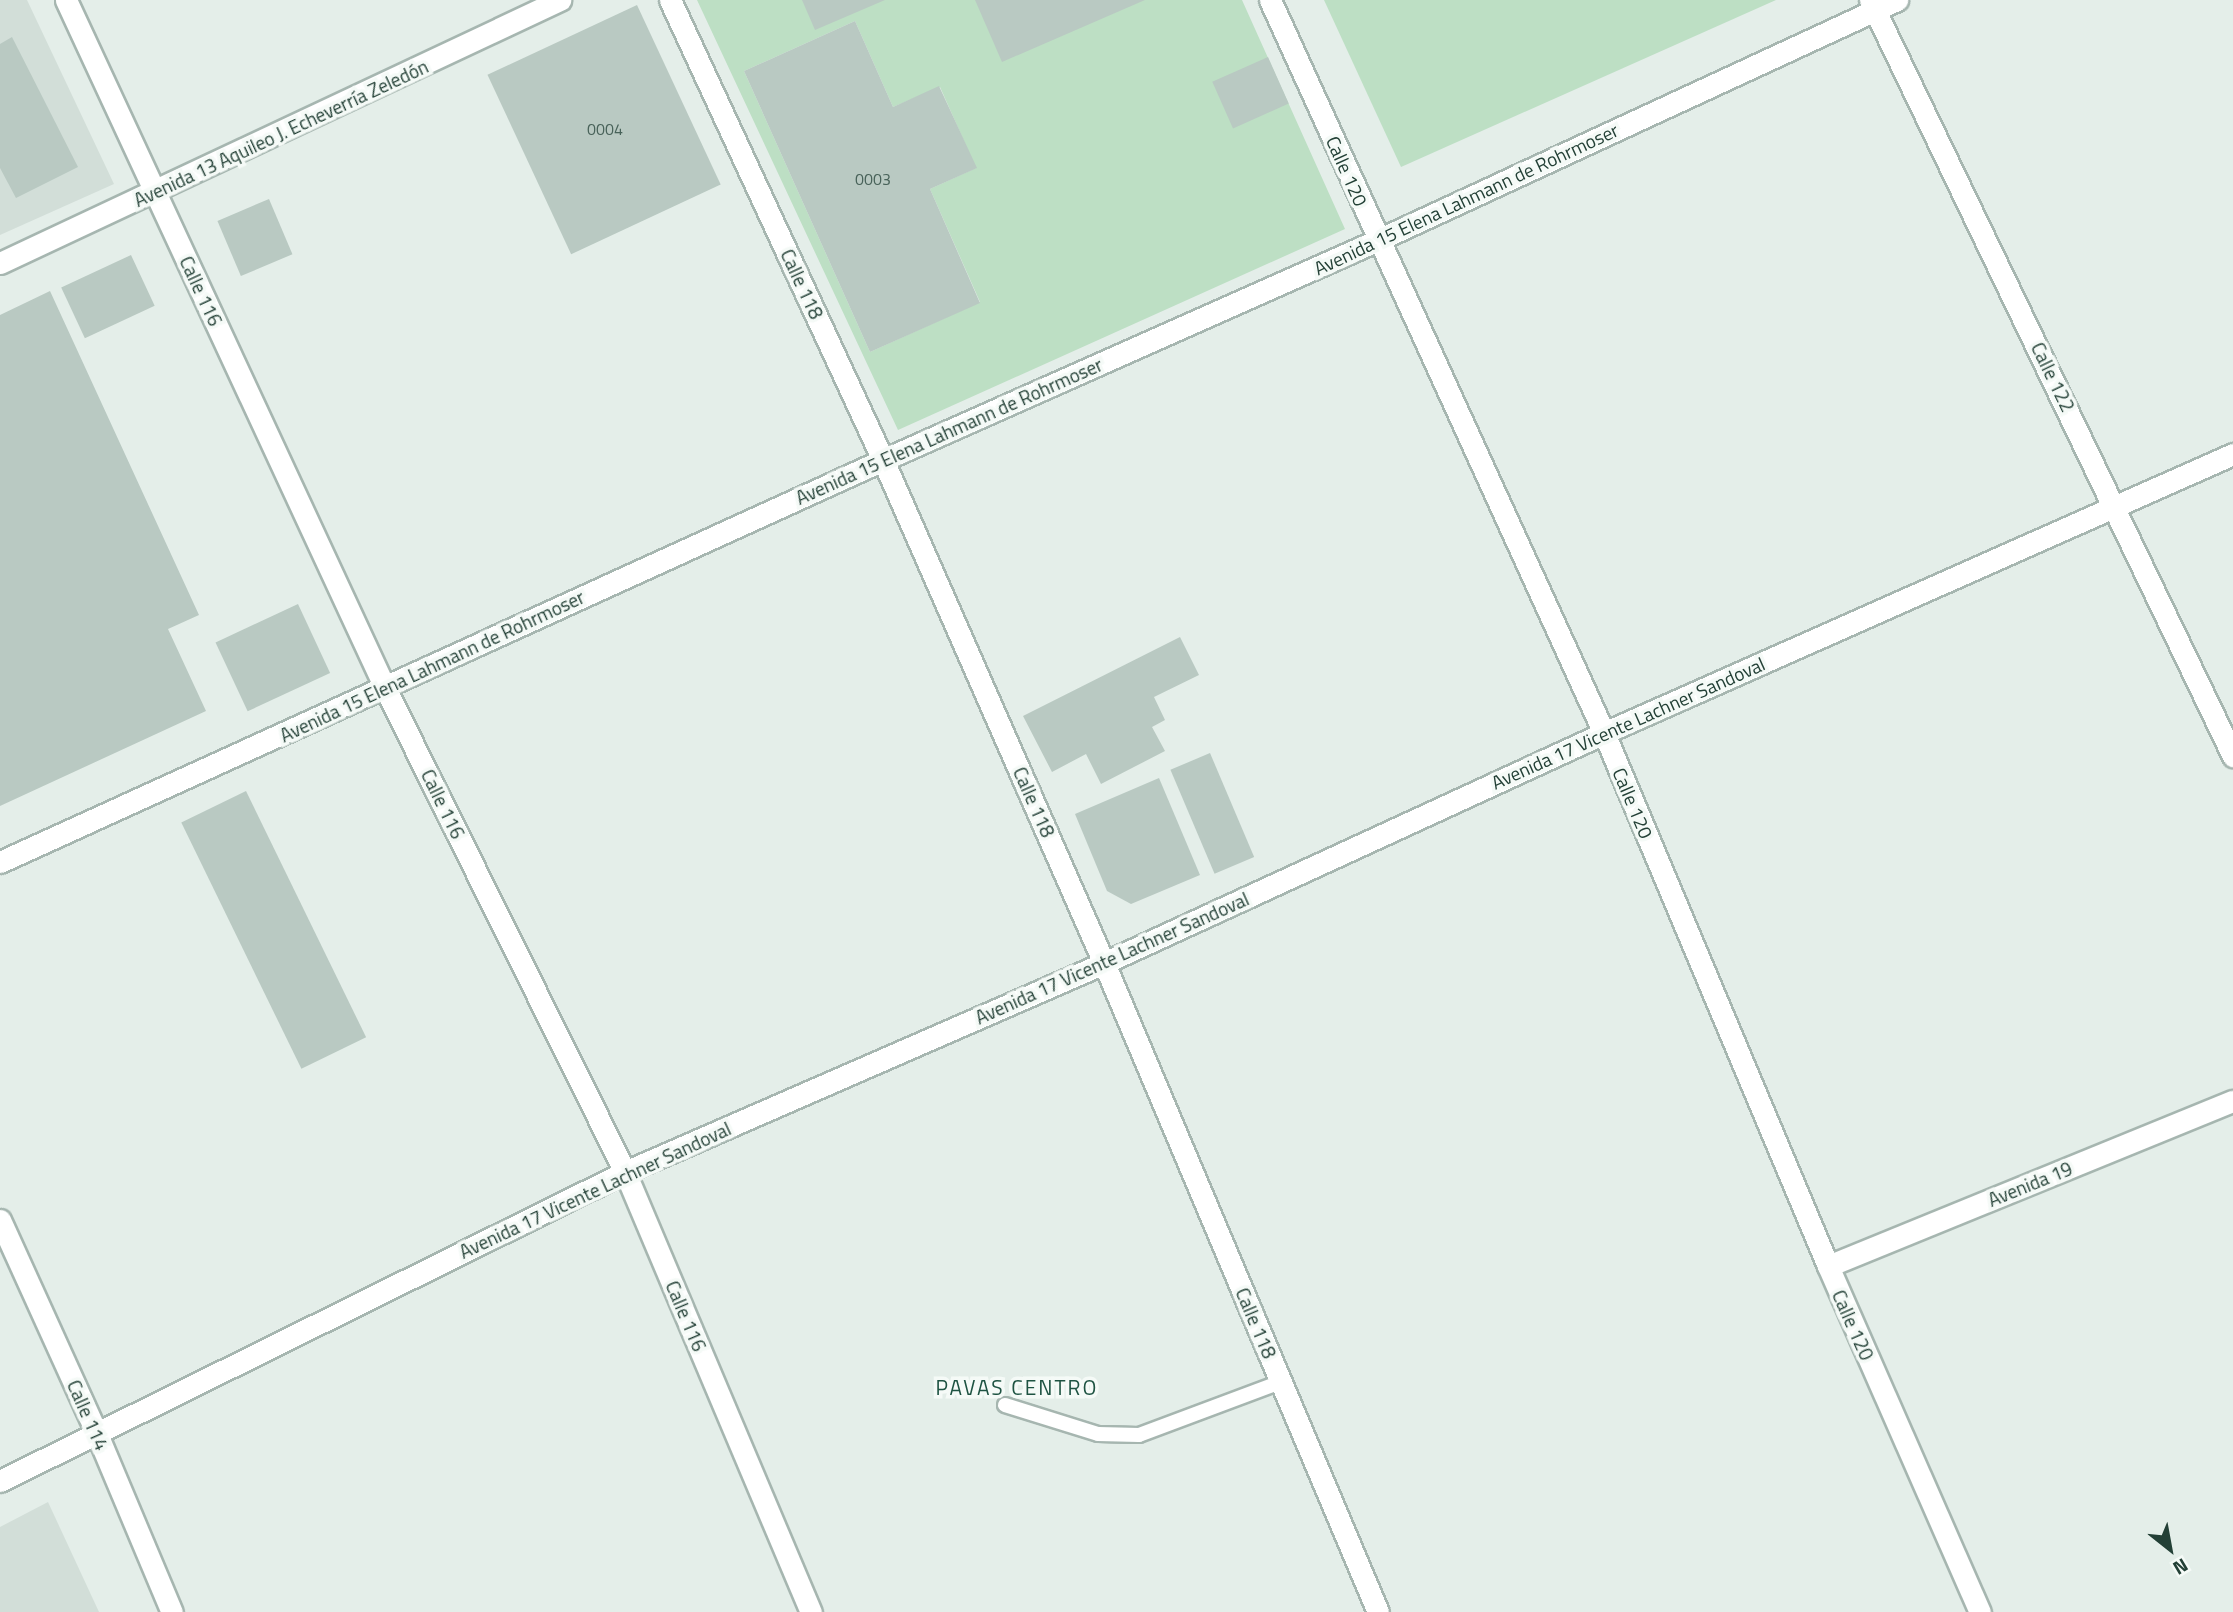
<!DOCTYPE html>
<html>
<head>
<meta charset="utf-8">
<style>
  body { margin:0 }
  #map { position:relative; width:2233px; height:1612px; overflow:hidden; background:#e4eee9; font-family:"Titillium Web",sans-serif }
  div>[style] { position:absolute }
  [style*='--x'] { left:calc(var(--x)*1px); top:calc(var(--y)*1px); width:calc(var(--w)*1px); rotate:calc(var(--a)*1deg) }
  .built>* { inset:0; background:#d2ded8 }
  .green>* { inset:0; background:#bddfc4 }
  .building>* { inset:0; background:#b9c9c2; transform-origin:0 0 }
  .roads { filter:drop-shadow(2px 0 #a6b6b0) drop-shadow(-2px 0 #a6b6b0) drop-shadow(0 2px #a6b6b0) drop-shadow(0 -2px #a6b6b0) }
  .lane>* { height:14px; margin:-7px; padding:0 7px; transform-origin:7px; border-radius:7px; background:#fff }
  .street>* { height:21px; margin:-10.5px; padding:0 10.5px; transform-origin:10.5px; border-radius:10.5px; background:#fff }
  span { translate:-50% -50%; white-space:nowrap; text-align:center; line-height:1.15; -webkit-text-stroke:7px #f5faf7; paint-order:stroke }
  .number-label { font-size:16px; color:#486259 }
  .number-label span { -webkit-text-stroke-width:0 }
  .street-label { font-size:19px; color:#234036 }
  .neighbourhood-label { font-size:21px; color:#1e5342; letter-spacing:2px }
  .north { position:absolute; left:2135px; top:1514px; width:70px; height:70px; -webkit-text-stroke:5px #f5faf7; paint-order:stroke; rotate:149deg; font-size:19px; font-weight:700; line-height:28px; text-align:center; color:#234036 }
  .north::after { content:''; display:block; margin:auto; width:24px; height:32px; background:#234036; clip-path:polygon(50% 0,100% 100%,50% 72%,0 100%) }
</style>
</head>
<body>
<div id="map">
  <div class="built">
    <i style="clip-path:polygon(0 0,27px 0,114px 184px,0 235px)"></i>
    <i style="clip-path:polygon(48px 1502px,99px 1612px,0 1612px,0 1527px)"></i>
  </div>
  <div class="green">
    <i style="clip-path:polygon(evenodd,697px 0,1242px 0,1345px 229px,898px 430px,697px 0,855px 21px,893px 107px,940px 87px,976px 168px,930px 189px,980px 302px,870px 352px,744px 71px,855px 21px)"></i>
    <i style="clip-path:polygon(1324px 0,1776px 0,1401px 167px)"></i>
  </div>
  <div class="building">
    <i style="clip-path:polygon(802px 0,885px 0,815px 30px)"></i>
    <i style="clip-path:polygon(975px 0,1145px 0,1002px 62px)"></i>
    <i style="left:637px;top:5px;width:198px;height:165px;rotate:65deg"></i>
    <i style="clip-path:polygon(855px 21px,893px 107px,939px 86px,977px 168px,930px 189px,980px 303px,870px 352px,744px 71px)"></i>
    <i style="clip-path:polygon(12px 37px,78px 167px,16px 198px,0 168px,0 44px)"></i>
    <i style="left:1268px;top:57px;width:51px;height:61px;rotate:66deg"></i>
    <i style="left:269px;top:199px;width:60px;height:56px;rotate:67deg"></i>
    <i style="left:131px;top:255px;width:56px;height:77px;rotate:65deg"></i>
    <i style="clip-path:polygon(50px 291px,199px 615px,168px 629px,206px 711px,0 806px,0 315px)"></i>
    <i style="left:298px;top:604px;width:76px;height:91px;rotate:65deg"></i>
    <i style="clip-path:polygon(1180px 637px,1199px 675px,1154px 697px,1165px 720px,1152px 727px,1165px 751px,1101px 784px,1086px 754px,1052px 772px,1023px 716px)"></i>
    <i style="left:1210px;top:753px;width:113px;height:43px;rotate:67deg"></i>
    <i style="clip-path:polygon(1159px 778px,1200px 875px,1131px 904px,1107px 891px,1075px 814px)"></i>
    <i style="left:246px;top:791px;width:274px;height:72px;rotate:64deg"></i>
  </div>
  <div class="roads">
    <div class="lane">
      <i style="--x:1005;--y:1405;--w:97;--a:17.3"></i>
      <i style="--x:1098;--y:1434;--w:41;--a:1.4"></i>
      <i style="--x:1139;--y:1435;--w:152;--a:-20.5"></i>
    </div>
    <div class="street">
      <i style="--x:66;--y:0;--w:758;--a:65.12"></i>
      <i style="--x:385;--y:688;--w:540;--a:63.62"></i>
      <i style="--x:625;--y:1172;--w:478;--a:67.1"></i>
      <i style="--x:670;--y:0;--w:507;--a:65.15"></i>
      <i style="--x:883;--y:460;--w:549;--a:66.28"></i>
      <i style="--x:1104;--y:963;--w:704;--a:67.11"></i>
      <i style="--x:1270;--y:0;--w:806;--a:65.5"></i>
      <i style="--x:1604;--y:733;--w:578;--a:67.2"></i>
      <i style="--x:1828;--y:1266;--w:378;--a:66.3"></i>
      <i style="--x:1870;--y:0;--w:839;--a:64.35"></i>
      <i style="--x:0;--y:263;--w:619;--a:-25.16"></i>
      <i style="--x:0;--y:862;--w:970;--a:-24.48"></i>
      <i style="--x:883;--y:460;--w:542;--a:-23.96"></i>
      <i style="--x:1378;--y:240;--w:572;--a:-24.82"></i>
      <i style="--x:0;--y:1220;--w:235;--a:65.6"></i>
      <i style="--x:97;--y:1434;--w:193;--a:67.2"></i>
      <i style="--x:1828;--y:1266;--w:437;--a:-22.2"></i>
      <i style="--x:0;--y:1481;--w:697;--a:-26.31"></i>
      <i style="--x:625;--y:1172;--w:523;--a:-23.57"></i>
      <i style="--x:1104;--y:963;--w:550;--a:-24.7"></i>
      <i style="--x:1604;--y:733;--w:688;--a:-23.92"></i>
    </div>
  </div>
  <div class="number-label">
    <span style="left:605px;top:129px">0004</span>
    <span style="left:873px;top:179px">0003</span>
  </div>
  <div class="street-label">
    <span style="left:281px;top:133px;rotate:-25deg">Avenida 13 Aquileo J. Echeverría Zeledón</span>
    <span style="left:1347px;top:171px;rotate:66deg">Calle 120</span>
    <span style="left:1466px;top:199px;rotate:-25deg">Avenida 15 Elena Lahmann de Rohrmoser</span>
    <span style="left:802px;top:284px;rotate:65deg">Calle 118</span>
    <span style="left:201px;top:291px;rotate:65deg">Calle 116</span>
    <span style="left:2053px;top:377px;rotate:64deg">Calle 122</span>
    <span style="left:949px;top:431px;rotate:-24deg">Avenida 15 Elena Lahmann de Rohrmoser</span>
    <span style="left:432px;top:666px;rotate:-25deg">Avenida 15 Elena Lahmann de Rohrmoser</span>
    <span style="left:1628px;top:723px;rotate:-24deg">Avenida 17 Vicente Lachner Sandoval</span>
    <span style="left:1034px;top:802px;rotate:66deg">Calle 118</span>
    <span style="left:1633px;top:803px;rotate:67deg">Calle 120</span>
    <span style="left:443px;top:804px;rotate:64deg">Calle 116</span>
    <span style="left:1112px;top:958px;rotate:-24deg">Avenida 17 Vicente Lachner Sandoval</span>
    <span style="left:2030px;top:1184px;rotate:-22deg">Avenida 19</span>
    <span style="left:595px;top:1190px;rotate:-25deg">Avenida 17 Vicente Lachner Sandoval</span>
    <span style="left:686px;top:1316px;rotate:67deg">Calle 116</span>
    <span style="left:1256px;top:1323px;rotate:67deg">Calle 118</span>
    <span style="left:1853px;top:1325px;rotate:66deg">Calle 120</span>
    <span style="left:88px;top:1415px;rotate:66deg">Calle 114</span>
  </div>
  <div class="neighbourhood-label">
    <span style="left:1017px;top:1387px">PAVAS CENTRO</span>
  </div>
  <div class="north">N</div>
</div>
</body>
</html>
